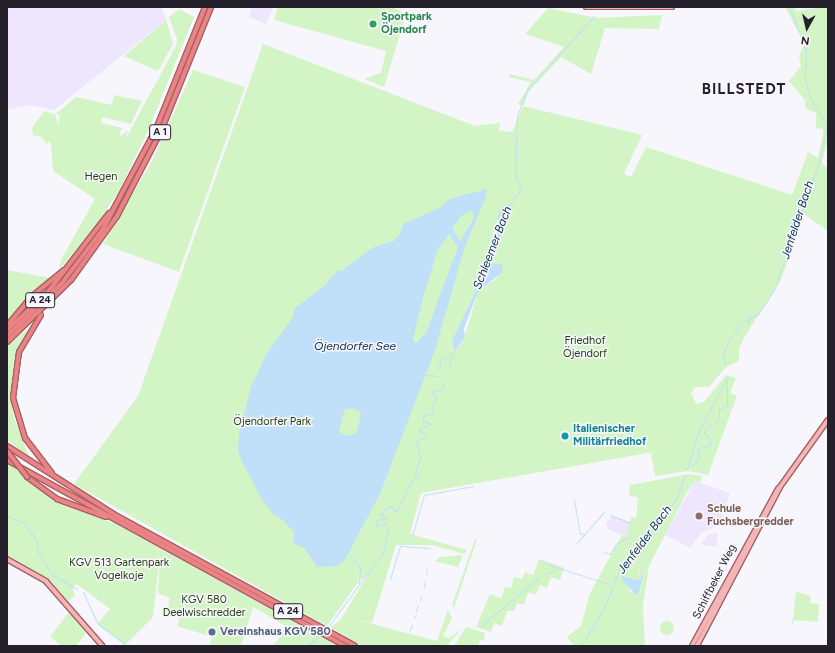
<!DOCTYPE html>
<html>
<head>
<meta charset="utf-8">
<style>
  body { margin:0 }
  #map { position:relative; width:835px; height:653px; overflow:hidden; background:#f8f6fd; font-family:Figtree,sans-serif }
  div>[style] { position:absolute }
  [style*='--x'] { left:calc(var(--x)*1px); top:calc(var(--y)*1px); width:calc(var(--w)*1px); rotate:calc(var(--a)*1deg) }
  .built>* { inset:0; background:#ede6fd }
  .green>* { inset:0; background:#d3f4c4 }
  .round { border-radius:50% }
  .water>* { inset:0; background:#c0dff8 }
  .stream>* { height:1px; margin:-0.5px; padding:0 0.5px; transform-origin:0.5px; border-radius:0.5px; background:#c0dff8 }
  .roads { filter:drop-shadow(1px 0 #a56165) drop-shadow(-1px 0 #a56165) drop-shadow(0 1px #a56165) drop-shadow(0 -1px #a56165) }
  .major>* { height:3.5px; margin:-1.75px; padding:0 1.75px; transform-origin:1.75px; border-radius:1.75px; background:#f3b5b5 }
  .highway>* { height:4px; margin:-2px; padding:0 2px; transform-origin:2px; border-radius:2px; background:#eb8384 }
  .bridges { filter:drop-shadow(1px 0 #a56165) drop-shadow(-1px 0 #a56165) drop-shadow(0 1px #a56165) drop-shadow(0 -1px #a56165) }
  .highway-bridge>* { height:4px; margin:-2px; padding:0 2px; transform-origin:2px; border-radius:2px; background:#eb8384 }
  .dots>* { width:11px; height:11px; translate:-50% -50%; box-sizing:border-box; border:2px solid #f8f6fd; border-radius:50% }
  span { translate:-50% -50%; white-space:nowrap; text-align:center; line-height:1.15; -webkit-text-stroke:3px #f8f6fd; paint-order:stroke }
  .shield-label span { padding:1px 3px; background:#f8f6fd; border:1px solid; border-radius:3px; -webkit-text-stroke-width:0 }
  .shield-label { font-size:10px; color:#24212c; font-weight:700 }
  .leisure-label { font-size:11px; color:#27864d; font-weight:700 }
  .left { translate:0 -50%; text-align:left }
  .park-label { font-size:11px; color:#21420d }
  .culture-label { font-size:11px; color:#0d838f; font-weight:700 }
  .education-label { font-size:11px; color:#785e54; font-weight:700 }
  .street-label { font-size:11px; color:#24212c }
  .service-label { font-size:11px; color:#4e5e75; font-weight:700 }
  .water-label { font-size:12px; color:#07324d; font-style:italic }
  .district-label { font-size:15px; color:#24212c; font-weight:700; letter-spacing:1px }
  .frame { position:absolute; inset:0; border:8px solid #24212c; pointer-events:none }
  .north { position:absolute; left:787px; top:8px; width:40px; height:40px; -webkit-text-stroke:3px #f8f6fd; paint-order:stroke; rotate:188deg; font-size:11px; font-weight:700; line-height:16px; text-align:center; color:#24212c }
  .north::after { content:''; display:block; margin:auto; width:14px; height:18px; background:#24212c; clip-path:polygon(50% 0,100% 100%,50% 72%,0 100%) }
</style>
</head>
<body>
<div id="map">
  <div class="built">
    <i style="clip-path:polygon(7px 7px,162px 7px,166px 20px,54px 110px,30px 105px,7px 110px)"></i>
    <i style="clip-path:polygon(252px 7px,273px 7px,266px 24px,249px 17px)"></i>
    <i style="clip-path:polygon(695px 481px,730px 493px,719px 525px,701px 533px,690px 548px,665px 535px)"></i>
    <i style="clip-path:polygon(612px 516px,630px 522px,626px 537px,608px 529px,606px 524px)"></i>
    <i style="clip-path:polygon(718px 533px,716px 547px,700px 544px,709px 534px)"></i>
  </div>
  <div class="green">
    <i style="clip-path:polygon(278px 7px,392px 7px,406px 14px,384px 87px,364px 79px,381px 73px,386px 51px,274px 20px)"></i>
    <i style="clip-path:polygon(evenodd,785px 7px,794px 7px,796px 11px,828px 7px,828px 138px,822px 164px,828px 168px,828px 231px,804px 214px,781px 280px,745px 336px,739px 349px,739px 361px,726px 367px,709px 387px,696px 387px,691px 393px,696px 404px,704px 402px,726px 375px,736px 378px,730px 393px,737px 396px,708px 475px,688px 471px,655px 476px,651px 453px,670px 449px,421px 493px,410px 534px,467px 550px,465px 554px,432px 545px,396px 545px,372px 623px,353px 619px,437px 641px,448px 610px,452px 618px,443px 636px,449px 638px,462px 628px,447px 646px,363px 646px,331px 628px,341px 619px,367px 576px,359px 581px,327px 626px,74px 484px,138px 396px,263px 44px,475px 126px,500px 123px,499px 131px,512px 132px,523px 106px,518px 104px,531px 82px,509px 77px,510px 74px,534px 80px,564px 47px,525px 34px,548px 8px,597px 18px,662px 15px,659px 29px,605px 28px,591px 74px,561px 57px,529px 91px,523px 106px,642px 135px,624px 174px,631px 177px,646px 147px,792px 195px,808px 152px,818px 158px,823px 135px,823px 129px,816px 128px,816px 113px,805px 108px,805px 100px,789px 81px,801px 66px,799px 56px,804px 44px,785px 7px,501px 209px,509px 214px,491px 259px,497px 278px,478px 292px,463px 342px,453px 352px,452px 340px,475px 293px,501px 209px)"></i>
    <i style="clip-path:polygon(179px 9px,194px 17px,148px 131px,120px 189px,95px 227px,59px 270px,61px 260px,95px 199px,53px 171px,51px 143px,48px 141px,47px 145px,42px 137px,33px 135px,32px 128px,44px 111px,55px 114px,58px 125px,60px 115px,56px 114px,76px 97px,112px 105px,114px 95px,142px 101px,131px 124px,102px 117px,101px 123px,122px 128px,118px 138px,128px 130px,125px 140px,176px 46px,177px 39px,169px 17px)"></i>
    <i style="clip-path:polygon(166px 20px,173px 44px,158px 71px,124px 56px)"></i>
    <i style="clip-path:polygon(193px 70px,245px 87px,179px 272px,103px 244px,152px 161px)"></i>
    <i style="clip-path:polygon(7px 270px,51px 278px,26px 299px,7px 322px)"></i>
    <i style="clip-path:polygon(32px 326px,16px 357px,12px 389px,13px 415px,29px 457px,7px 440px,7px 346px)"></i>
    <i style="clip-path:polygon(7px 462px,57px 503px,116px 524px,337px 646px,272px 646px,289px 628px,253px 607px,241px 646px,209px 646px,212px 637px,177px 626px,180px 618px,166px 613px,170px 598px,158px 593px,160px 552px,153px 617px,125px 645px,97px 624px,110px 609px,81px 587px,76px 584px,73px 588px,75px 596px,68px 601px,49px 579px,7px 555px)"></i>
    <i style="clip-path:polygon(evenodd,688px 474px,702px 476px,700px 483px,695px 481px,687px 492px,649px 566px,643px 606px,645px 646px,574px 646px,567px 637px,581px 626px,590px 593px,622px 535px,626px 537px,631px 517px,636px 518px,638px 497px,629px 496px,630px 485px,688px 474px,638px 570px,643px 577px,640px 591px,630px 593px,628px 578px,633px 581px,641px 578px,638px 570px)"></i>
    <i style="clip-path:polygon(475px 539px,477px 539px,454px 608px,452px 605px)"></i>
    <i style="clip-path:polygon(463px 555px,458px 567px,435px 561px,440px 557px)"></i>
    <i style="clip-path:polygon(539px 559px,564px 568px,560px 580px,551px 577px,547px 588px,540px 585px,536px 595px,528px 592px,524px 605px,517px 603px,514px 611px,507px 611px,502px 626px,494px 623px,491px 632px,476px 627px,490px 594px,501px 598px,505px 587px,511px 588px,514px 577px,522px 579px,525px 572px,533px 575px)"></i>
    <i style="clip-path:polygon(796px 592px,811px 596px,810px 603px,819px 604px,818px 622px,795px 620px,792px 626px)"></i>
    <i style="clip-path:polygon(69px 612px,86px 633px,76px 646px,62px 646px,50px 637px)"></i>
    <i class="round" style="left:660px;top:621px;width:14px;height:14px"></i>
    <i style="clip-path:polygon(466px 627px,485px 633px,484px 641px,480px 640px,478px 646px,454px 646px)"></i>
  </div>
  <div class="water">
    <i style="clip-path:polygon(evenodd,486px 189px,486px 197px,465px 246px,435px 350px,380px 494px,344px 561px,337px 566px,317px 567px,304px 548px,293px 543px,294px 532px,283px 520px,274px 515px,261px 498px,242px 462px,238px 450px,239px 434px,251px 387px,267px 353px,293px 317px,294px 309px,325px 285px,338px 270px,341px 271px,374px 247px,393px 241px,400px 234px,403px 224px,439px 208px,450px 199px,486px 189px,473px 210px,473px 220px,460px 241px,452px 228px,461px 216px,473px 210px,486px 189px,449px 234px,458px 247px,426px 333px,416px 343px,413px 340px,423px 298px,438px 249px,449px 234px,486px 189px,354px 408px,361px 413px,358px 429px,355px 434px,345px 436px,339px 431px,345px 409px,354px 408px)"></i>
    <i style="clip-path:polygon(509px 204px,512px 209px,490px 263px,503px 265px,502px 272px,478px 292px,464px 328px,465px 338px,454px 352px,452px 340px,475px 293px,498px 228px,498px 216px,501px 209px)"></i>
    <i style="clip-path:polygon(640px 569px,643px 577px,639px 593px,635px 594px,621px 579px,622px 576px,637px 580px,641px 578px)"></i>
  </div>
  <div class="stream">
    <i style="--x:789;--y:7;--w:43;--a:67"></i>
    <i style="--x:806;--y:47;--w:32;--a:92"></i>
    <i style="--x:805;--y:79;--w:20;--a:75"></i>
    <i style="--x:810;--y:98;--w:31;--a:59"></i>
    <i style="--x:517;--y:116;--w:28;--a:-69"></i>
    <i style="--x:527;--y:90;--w:100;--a:-47.8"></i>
    <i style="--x:510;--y:204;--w:19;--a:-54"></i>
    <i style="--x:521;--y:189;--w:15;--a:-113"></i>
    <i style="--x:515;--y:175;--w:58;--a:-88"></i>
    <i style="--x:745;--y:321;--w:16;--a:-30"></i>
    <i style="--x:759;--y:313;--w:27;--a:-57"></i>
    <i style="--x:774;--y:290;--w:136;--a:-70.6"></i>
    <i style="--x:819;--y:162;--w:34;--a:-78"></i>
    <i style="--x:748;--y:324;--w:8;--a:-76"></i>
    <i style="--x:725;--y:364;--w:9;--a:-103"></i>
    <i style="--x:723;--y:355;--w:16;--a:-68"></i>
    <i style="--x:729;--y:340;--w:21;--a:-51"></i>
    <i style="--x:449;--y:366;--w:16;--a:-72"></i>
    <i style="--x:439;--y:370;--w:10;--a:-84"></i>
    <i style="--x:440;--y:360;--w:12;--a:-24"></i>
    <i style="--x:424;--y:375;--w:13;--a:4"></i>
    <i style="--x:692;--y:466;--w:11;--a:-49"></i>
    <i style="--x:699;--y:458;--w:10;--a:-96"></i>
    <i style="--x:698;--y:448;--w:12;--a:-9"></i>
    <i style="--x:710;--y:446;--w:7;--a:-90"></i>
    <i style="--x:710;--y:439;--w:8;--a:-135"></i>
    <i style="--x:704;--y:433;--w:7;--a:-56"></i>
    <i style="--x:708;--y:427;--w:13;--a:-32"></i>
    <i style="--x:719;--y:420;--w:11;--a:-90"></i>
    <i style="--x:719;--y:409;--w:9;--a:-21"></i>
    <i style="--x:727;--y:406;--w:26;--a:-90"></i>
    <i style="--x:687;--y:469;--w:39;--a:-73"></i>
    <i style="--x:698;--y:432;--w:61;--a:-61.8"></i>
    <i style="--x:574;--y:500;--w:34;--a:80"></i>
    <i style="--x:580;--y:533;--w:4;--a:27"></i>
    <i style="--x:610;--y:515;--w:25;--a:21"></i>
    <i style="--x:7;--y:516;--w:17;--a:21"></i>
    <i style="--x:23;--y:522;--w:23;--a:52"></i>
    <i style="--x:37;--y:540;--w:13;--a:86"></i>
    <i style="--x:38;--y:553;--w:27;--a:56"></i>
    <i style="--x:53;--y:575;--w:28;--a:30"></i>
    <i style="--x:589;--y:529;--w:23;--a:-49"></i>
    <i style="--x:412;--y:536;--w:43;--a:-73.7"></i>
    <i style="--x:424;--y:495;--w:50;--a:-10.4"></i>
    <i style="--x:617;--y:543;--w:13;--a:-29"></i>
    <i style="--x:576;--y:544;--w:18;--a:-49"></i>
    <i style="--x:604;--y:552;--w:6;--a:18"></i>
    <i style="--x:610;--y:554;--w:12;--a:-59"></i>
    <i style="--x:349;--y:554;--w:18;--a:52"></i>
    <i style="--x:360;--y:568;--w:16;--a:94"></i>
    <i style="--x:543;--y:562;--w:16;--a:18"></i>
    <i style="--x:546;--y:574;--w:14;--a:-25"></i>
    <i style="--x:559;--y:568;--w:40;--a:18"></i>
    <i style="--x:426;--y:575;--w:6;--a:-81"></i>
    <i style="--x:390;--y:579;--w:34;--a:-73"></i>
    <i style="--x:400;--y:546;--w:30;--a:4"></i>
    <i style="--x:599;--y:581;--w:10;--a:17"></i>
    <i style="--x:424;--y:587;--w:6;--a:-81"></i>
    <i style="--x:83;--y:592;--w:35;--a:65"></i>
    <i style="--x:98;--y:624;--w:36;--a:37"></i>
    <i style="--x:420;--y:600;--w:5;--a:-68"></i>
    <i style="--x:416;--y:611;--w:6;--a:-72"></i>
    <i style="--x:414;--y:618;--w:4;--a:-63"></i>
    <i style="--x:482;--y:625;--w:75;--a:-39.6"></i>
    <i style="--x:328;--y:627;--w:93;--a:-53.7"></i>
    <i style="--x:383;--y:552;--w:25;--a:-79"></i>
    <i style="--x:388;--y:527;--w:6;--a:-135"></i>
    <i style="--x:384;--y:523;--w:8;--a:157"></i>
    <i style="--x:377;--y:526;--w:6;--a:-108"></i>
    <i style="--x:375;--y:520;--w:12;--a:-9"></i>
    <i style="--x:387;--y:518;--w:8;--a:-150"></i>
    <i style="--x:380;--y:514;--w:12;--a:-42"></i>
    <i style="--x:389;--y:506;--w:9;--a:32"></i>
    <i style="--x:397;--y:511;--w:34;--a:-64"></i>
    <i style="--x:412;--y:480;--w:8;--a:-23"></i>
    <i style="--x:419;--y:477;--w:5;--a:-143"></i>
    <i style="--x:415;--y:474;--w:19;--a:-74"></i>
    <i style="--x:420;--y:456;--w:16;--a:-105"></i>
    <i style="--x:416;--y:441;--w:11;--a:-22"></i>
    <i style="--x:426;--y:437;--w:11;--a:-131"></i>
    <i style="--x:419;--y:429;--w:13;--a:-23"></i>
    <i style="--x:431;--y:424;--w:9;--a:-159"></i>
    <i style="--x:423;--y:421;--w:4;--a:-90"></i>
    <i style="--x:423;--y:417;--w:6;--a:-31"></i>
    <i style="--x:428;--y:414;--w:5;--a:22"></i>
    <i style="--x:433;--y:416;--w:11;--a:-100"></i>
    <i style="--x:431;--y:405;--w:8;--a:-50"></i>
    <i style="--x:436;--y:399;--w:9;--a:-117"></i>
    <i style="--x:432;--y:391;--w:10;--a:-11"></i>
    <i style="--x:442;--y:389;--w:6;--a:-72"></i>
    <i style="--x:410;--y:630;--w:6;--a:-72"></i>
    <i style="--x:307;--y:646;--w:13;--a:-39"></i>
    <i style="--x:581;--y:646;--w:44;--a:-58.8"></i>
    <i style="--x:604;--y:608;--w:37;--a:-68"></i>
    <i style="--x:618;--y:574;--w:95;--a:-52.3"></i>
    <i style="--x:676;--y:499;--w:25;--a:-69"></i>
  </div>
  <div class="roads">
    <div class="major">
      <i style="--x:586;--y:7;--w:86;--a:0"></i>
      <i style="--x:7;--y:559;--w:45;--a:29.4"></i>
      <i style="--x:46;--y:581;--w:86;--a:48.8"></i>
      <i style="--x:692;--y:646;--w:179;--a:-61.3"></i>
      <i style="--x:697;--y:646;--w:179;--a:-62.4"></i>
      <i style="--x:780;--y:487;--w:82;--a:-54.4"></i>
    </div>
    <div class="highway">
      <i style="--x:41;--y:315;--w:43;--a:120.7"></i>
      <i style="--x:19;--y:352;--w:46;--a:97.4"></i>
      <i style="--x:13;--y:398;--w:42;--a:73.3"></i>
      <i style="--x:25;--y:438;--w:44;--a:52.4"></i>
      <i style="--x:7;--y:326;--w:38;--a:-50"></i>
      <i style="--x:31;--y:297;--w:43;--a:-39.3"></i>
      <i style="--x:7;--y:330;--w:56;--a:-42.8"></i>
      <i style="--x:48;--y:292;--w:100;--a:-52.3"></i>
      <i style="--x:7;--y:336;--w:76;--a:-43.9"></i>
      <i style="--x:62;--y:283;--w:68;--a:-52.8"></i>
      <i style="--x:103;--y:229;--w:113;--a:-62.1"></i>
      <i style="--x:156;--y:129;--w:131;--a:-68.1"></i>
      <i style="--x:7;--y:342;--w:89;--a:-44.1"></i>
      <i style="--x:71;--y:280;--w:79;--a:-54.3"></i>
      <i style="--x:117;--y:216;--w:96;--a:-62.6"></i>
      <i style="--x:161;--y:131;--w:134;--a:-68"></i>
      <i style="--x:7;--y:446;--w:130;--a:32.5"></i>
      <i style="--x:117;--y:516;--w:271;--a:28.6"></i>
      <i style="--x:7;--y:460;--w:387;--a:28.8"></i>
      <i style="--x:27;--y:477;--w:37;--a:36"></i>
      <i style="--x:57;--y:499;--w:52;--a:20.2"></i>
    </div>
  </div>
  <div class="bridges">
    <div class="highway-bridge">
      <i style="--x:7;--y:451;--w:33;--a:52"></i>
    </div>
  </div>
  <div class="dots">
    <i style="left:373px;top:24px;background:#2e9e5b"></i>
    <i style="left:565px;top:436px;background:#0f9aa8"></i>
    <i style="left:699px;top:516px;background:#8d6e63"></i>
    <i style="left:212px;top:632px;background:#5c6f8a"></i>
  </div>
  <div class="shield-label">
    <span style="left:160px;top:132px">A 1</span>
    <span style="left:40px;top:300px">A 24</span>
    <span style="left:288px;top:611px">A 24</span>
  </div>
  <div class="leisure-label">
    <span class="left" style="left:381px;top:24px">Sportpark<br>Öjendorf</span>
  </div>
  <div class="park-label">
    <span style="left:101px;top:177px">Hegen</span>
    <span style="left:585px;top:348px">Friedhof<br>Öjendorf</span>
    <span style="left:272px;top:422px">Öjendorfer Park</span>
    <span style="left:119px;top:570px">KGV 513 Gartenpark<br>Vogelkoje</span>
    <span style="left:204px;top:607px">KGV 580<br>Deelwischredder</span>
  </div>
  <div class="culture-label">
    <span class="left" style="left:573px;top:436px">Italienischer<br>Militärfriedhof</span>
  </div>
  <div class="education-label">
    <span class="left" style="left:707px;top:516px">Schule<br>Fuchsbergredder</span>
  </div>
  <div class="street-label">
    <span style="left:715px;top:582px;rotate:-63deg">Schiffbeker Weg</span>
  </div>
  <div class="service-label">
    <span class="left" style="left:220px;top:632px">Vereinshaus KGV 580</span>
  </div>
  <div class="water-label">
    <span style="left:798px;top:220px;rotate:-72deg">Jenfelder Bach</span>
    <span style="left:493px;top:248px;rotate:-69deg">Schleemer Bach</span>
    <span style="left:355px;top:347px">Öjendorfer See</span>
    <span style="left:645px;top:540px;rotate:-53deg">Jenfelder Bach</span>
  </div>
  <div class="district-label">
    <span style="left:744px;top:90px">BILLSTEDT</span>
  </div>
  <div class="frame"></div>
  <div class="north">N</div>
</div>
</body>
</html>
